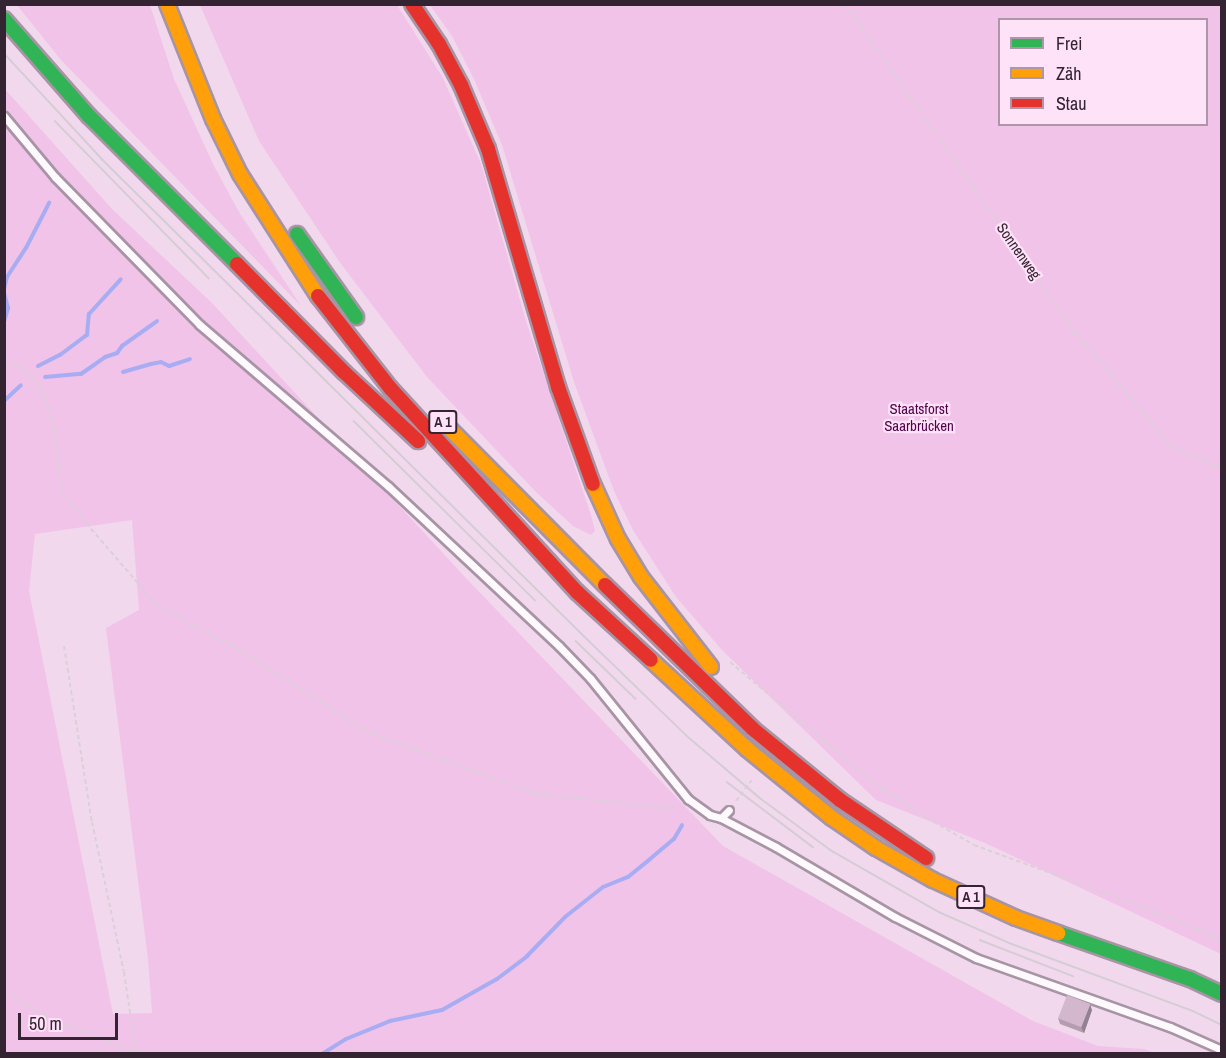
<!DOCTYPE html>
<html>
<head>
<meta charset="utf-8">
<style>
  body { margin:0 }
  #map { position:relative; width:1226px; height:1058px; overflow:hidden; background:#f2d8ed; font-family:"Archivo Narrow",sans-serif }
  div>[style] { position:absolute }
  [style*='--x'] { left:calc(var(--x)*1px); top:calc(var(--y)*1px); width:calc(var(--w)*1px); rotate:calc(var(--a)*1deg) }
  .green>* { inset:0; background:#f1c3e8 }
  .stream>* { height:4px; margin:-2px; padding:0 2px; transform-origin:2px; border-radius:2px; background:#a8adf3 }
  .path>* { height:2px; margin-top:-1px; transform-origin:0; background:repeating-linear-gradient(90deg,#d9d1d8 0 4.5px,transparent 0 7.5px) }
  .roads { filter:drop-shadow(2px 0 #a794a4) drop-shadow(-2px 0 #a794a4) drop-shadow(0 2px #a794a4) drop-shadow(0 -2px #a794a4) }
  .lane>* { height:7px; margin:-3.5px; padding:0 3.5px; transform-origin:3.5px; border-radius:3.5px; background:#fdf9fc }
  .fast>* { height:14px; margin:-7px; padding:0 7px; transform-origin:7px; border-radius:7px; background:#30b455 }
  .slow>* { height:14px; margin:-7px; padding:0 7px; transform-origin:7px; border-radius:7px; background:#ff9f0a }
  .jam>* { height:14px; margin:-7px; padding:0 7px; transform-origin:7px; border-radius:7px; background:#e5322d }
  .tram>* { height:1.5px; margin:-0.75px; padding:0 0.75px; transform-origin:0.75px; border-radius:0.75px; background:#d4cdd3 }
  .wall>* { inset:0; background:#b59db0 }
  .shaded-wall>* { inset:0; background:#938090 }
  .building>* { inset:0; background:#d2b7cd; transform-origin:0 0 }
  span { translate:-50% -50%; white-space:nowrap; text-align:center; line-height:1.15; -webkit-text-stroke:4.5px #fee2f8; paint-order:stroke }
  .shield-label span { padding:2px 4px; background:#fee2f8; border:2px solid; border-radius:4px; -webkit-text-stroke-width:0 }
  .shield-label { font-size:14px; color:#342331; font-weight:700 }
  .street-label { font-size:15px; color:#342331 }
  .park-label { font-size:15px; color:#510349 }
  .frame { position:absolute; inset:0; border:6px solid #342331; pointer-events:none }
  .legend { position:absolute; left:998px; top:18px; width:210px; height:108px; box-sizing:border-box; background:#fee2f8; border:2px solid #ad96a8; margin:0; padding:8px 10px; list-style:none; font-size:18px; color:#342331 }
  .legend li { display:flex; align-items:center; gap:12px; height:30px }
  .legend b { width:30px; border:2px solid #ad96a8 }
  .scale { position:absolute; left:18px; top:1013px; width:100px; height:27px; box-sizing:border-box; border:3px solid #342331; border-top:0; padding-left:8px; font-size:18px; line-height:21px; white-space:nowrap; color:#342331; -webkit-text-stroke:4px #fee2f8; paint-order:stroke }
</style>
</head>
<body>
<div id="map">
  <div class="green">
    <i style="clip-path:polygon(17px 5px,150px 5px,174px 79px,214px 166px,239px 212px,301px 306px,61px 60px)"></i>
    <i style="clip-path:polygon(200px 5px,397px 5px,443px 78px,481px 164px,526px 321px,591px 515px,595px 531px,591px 535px,573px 526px,535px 491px,427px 377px,341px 264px,259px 141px)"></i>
    <i style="clip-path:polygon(evenodd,430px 5px,1221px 5px,1221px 954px,985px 843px,876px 800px,722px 650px,676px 597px,633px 530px,614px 491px,574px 382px,502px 145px,474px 79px,452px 36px,430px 5px,1000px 20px,1206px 20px,1206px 124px,1000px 124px,1000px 20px)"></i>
    <i style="clip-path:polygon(evenodd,4px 88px,112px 209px,212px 303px,464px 576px,723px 846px,1033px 1021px,1098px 1046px,1144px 1049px,1154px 1053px,5px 1053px,4px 88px,132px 520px,139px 610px,106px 628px,148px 959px,152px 1013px,113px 1014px,29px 591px,35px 534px,132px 520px)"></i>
  </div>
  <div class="stream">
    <i style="--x:4;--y:289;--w:12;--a:-76"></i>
    <i style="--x:7;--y:277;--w:35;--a:-57"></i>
    <i style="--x:26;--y:248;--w:51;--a:-62.9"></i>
    <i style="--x:4;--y:293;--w:16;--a:75"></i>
    <i style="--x:8;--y:308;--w:15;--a:106"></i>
    <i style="--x:38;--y:366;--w:25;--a:-27"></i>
    <i style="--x:60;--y:355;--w:34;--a:-37"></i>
    <i style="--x:87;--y:335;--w:21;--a:-85"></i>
    <i style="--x:89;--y:314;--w:47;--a:-47.6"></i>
    <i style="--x:123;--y:372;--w:29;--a:-16"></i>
    <i style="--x:151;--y:364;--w:10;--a:-11"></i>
    <i style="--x:161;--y:362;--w:9;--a:27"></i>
    <i style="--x:169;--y:366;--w:22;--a:-18"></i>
    <i style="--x:45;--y:377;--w:36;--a:-5"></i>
    <i style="--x:81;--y:374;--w:29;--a:-35"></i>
    <i style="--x:105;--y:357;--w:13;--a:-18"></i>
    <i style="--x:117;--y:353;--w:9;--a:-54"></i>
    <i style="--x:122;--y:346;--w:43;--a:-35.5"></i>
    <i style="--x:4;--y:401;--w:23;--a:-43"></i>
    <i style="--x:322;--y:1054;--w:28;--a:-32"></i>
    <i style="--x:346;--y:1039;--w:48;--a:-22.2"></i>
    <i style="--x:390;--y:1021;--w:53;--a:-11.9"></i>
    <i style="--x:442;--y:1010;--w:63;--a:-29.4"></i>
    <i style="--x:497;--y:979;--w:38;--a:-37"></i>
    <i style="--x:527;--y:956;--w:54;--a:-45.7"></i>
    <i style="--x:565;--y:917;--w:48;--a:-38.3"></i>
    <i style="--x:603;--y:887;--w:27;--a:-22"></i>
    <i style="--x:628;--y:877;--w:28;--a:-39"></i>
    <i style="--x:650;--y:859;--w:31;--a:-40"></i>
    <i style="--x:674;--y:839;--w:16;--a:-60"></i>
  </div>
  <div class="path">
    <i style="--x:845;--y:4;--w:401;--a:55"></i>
    <i style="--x:1075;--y:332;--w:149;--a:49.9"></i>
    <i style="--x:1171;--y:446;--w:49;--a:22.9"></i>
    <i style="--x:1216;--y:465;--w:6;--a:-9"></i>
    <i style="--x:4;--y:360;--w:17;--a:21"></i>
    <i style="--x:20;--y:366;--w:15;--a:42"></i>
    <i style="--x:31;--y:376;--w:22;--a:54"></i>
    <i style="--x:44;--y:394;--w:34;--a:73"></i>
    <i style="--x:54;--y:427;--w:62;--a:83.6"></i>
    <i style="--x:61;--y:489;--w:42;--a:53.7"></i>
    <i style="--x:86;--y:523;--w:107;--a:49.2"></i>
    <i style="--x:156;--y:604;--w:44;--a:30.1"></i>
    <i style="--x:194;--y:626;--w:40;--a:26.6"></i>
    <i style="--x:230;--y:644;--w:168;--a:32.4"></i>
    <i style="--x:372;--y:734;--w:176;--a:20"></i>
    <i style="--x:537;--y:794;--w:134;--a:6"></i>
    <i style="--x:670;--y:808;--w:9;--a:-27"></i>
    <i style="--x:64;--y:646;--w:178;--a:81"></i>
    <i style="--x:92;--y:822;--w:153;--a:78"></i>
    <i style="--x:124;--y:972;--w:82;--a:81.6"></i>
    <i style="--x:730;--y:662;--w:199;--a:39.9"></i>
    <i style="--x:883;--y:790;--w:52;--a:32.5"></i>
    <i style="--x:927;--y:818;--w:54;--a:29.9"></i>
    <i style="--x:974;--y:845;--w:151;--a:20.1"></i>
    <i style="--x:1116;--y:897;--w:88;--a:21.3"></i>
    <i style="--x:1198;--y:929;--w:27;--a:27"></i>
    <i style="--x:736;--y:801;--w:26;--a:-53"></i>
    <i style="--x:4;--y:991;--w:47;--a:31"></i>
    <i style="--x:44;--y:1015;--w:97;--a:22.3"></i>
  </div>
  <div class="roads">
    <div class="lane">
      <i style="--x:4;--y:116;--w:80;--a:50.1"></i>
      <i style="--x:55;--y:177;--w:207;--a:45.6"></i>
      <i style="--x:200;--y:325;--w:248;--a:40.6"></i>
      <i style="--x:388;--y:486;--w:234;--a:43.1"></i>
      <i style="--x:559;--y:646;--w:45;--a:45.9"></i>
      <i style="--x:590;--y:678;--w:156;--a:51"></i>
      <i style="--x:688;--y:799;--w:27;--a:36"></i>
      <i style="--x:710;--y:815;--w:11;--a:15"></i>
      <i style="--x:721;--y:818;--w:11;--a:-45"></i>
      <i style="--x:721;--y:818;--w:62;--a:27.8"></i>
      <i style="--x:776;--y:847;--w:138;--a:30.5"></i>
      <i style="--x:895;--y:917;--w:91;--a:26.8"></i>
      <i style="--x:976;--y:958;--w:206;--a:19.6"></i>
      <i style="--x:1170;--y:1027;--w:57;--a:23.9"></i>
    </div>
    <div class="fast">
      <i style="--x:4;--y:19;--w:129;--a:48.8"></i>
      <i style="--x:89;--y:116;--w:209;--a:45"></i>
      <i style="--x:297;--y:234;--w:102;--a:54.6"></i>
      <i style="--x:1058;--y:933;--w:140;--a:19.2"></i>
      <i style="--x:1190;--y:979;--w:35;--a:25"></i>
    </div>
    <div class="slow">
      <i style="--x:167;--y:4;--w:124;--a:68.2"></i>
      <i style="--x:213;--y:119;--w:61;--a:63.9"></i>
      <i style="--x:240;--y:174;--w:145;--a:57.4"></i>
      <i style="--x:442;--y:421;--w:231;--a:45.2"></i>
      <i style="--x:593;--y:484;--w:60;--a:65.6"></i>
      <i style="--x:618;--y:539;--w:44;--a:58.8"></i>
      <i style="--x:641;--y:577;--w:114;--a:52.1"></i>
      <i style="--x:651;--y:660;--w:131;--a:42.8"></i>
      <i style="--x:747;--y:749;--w:109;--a:39.1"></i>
      <i style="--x:832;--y:818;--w:53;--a:34.3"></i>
      <i style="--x:876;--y:848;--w:65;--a:29.3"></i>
      <i style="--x:933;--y:880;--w:91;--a:24.6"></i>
      <i style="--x:1016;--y:918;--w:45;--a:19.7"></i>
    </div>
    <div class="jam">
      <i style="--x:412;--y:4;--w:48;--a:56"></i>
      <i style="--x:439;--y:44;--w:47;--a:61.8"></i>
      <i style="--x:461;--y:85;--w:69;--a:67.1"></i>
      <i style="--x:488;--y:149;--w:248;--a:73.6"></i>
      <i style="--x:558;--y:387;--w:103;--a:70.2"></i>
      <i style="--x:237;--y:264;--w:153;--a:45.3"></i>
      <i style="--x:345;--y:373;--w:100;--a:43"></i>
      <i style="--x:318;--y:296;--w:118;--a:51.9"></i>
      <i style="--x:391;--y:389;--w:275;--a:47.5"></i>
      <i style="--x:577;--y:592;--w:100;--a:42.6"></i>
      <i style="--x:605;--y:585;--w:206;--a:44.2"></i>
      <i style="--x:753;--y:729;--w:112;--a:39.2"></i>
      <i style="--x:840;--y:800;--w:104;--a:34"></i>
    </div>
  </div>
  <div class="tram">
    <i style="--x:4;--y:53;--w:146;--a:47.2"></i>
    <i style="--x:103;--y:160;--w:677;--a:44.7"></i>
    <i style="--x:584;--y:636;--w:142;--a:44.1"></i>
    <i style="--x:686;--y:735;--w:97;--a:40.4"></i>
    <i style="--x:760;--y:798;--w:89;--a:36.4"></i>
    <i style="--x:832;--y:851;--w:123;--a:29.7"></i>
    <i style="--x:939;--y:912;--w:80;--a:23.7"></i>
    <i style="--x:1012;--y:944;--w:193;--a:20.3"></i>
    <i style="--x:1193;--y:1011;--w:32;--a:26"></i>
    <i style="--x:55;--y:121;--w:220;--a:45.6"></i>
    <i style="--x:354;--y:421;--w:255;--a:44.7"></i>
    <i style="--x:576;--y:641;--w:83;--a:44"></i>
    <i style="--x:727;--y:782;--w:108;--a:37.1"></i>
    <i style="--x:980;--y:940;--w:100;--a:21.2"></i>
  </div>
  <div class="wall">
    <i style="clip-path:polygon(1092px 1010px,1084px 1033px,1060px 1024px,1058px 1018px)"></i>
  </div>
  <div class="shaded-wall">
    <i style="clip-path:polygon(1090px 1004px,1092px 1010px,1084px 1033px,1081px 1027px)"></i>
  </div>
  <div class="building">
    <i style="left:1067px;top:995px;width:25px;height:25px;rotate:21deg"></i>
  </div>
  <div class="shield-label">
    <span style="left:443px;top:422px">A 1</span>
    <span style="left:971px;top:897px">A 1</span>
  </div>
  <div class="street-label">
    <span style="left:1019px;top:251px;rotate:55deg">Sonnenweg</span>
  </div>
  <div class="park-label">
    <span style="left:919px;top:417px">Staatsforst<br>Saarbrücken</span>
  </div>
  <div class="frame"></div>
  <ul class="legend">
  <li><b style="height:8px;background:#30b455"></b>Frei</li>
  <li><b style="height:8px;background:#ff9f0a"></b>Zäh</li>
  <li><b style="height:8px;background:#e5322d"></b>Stau</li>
  </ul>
  <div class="scale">50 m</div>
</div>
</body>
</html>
